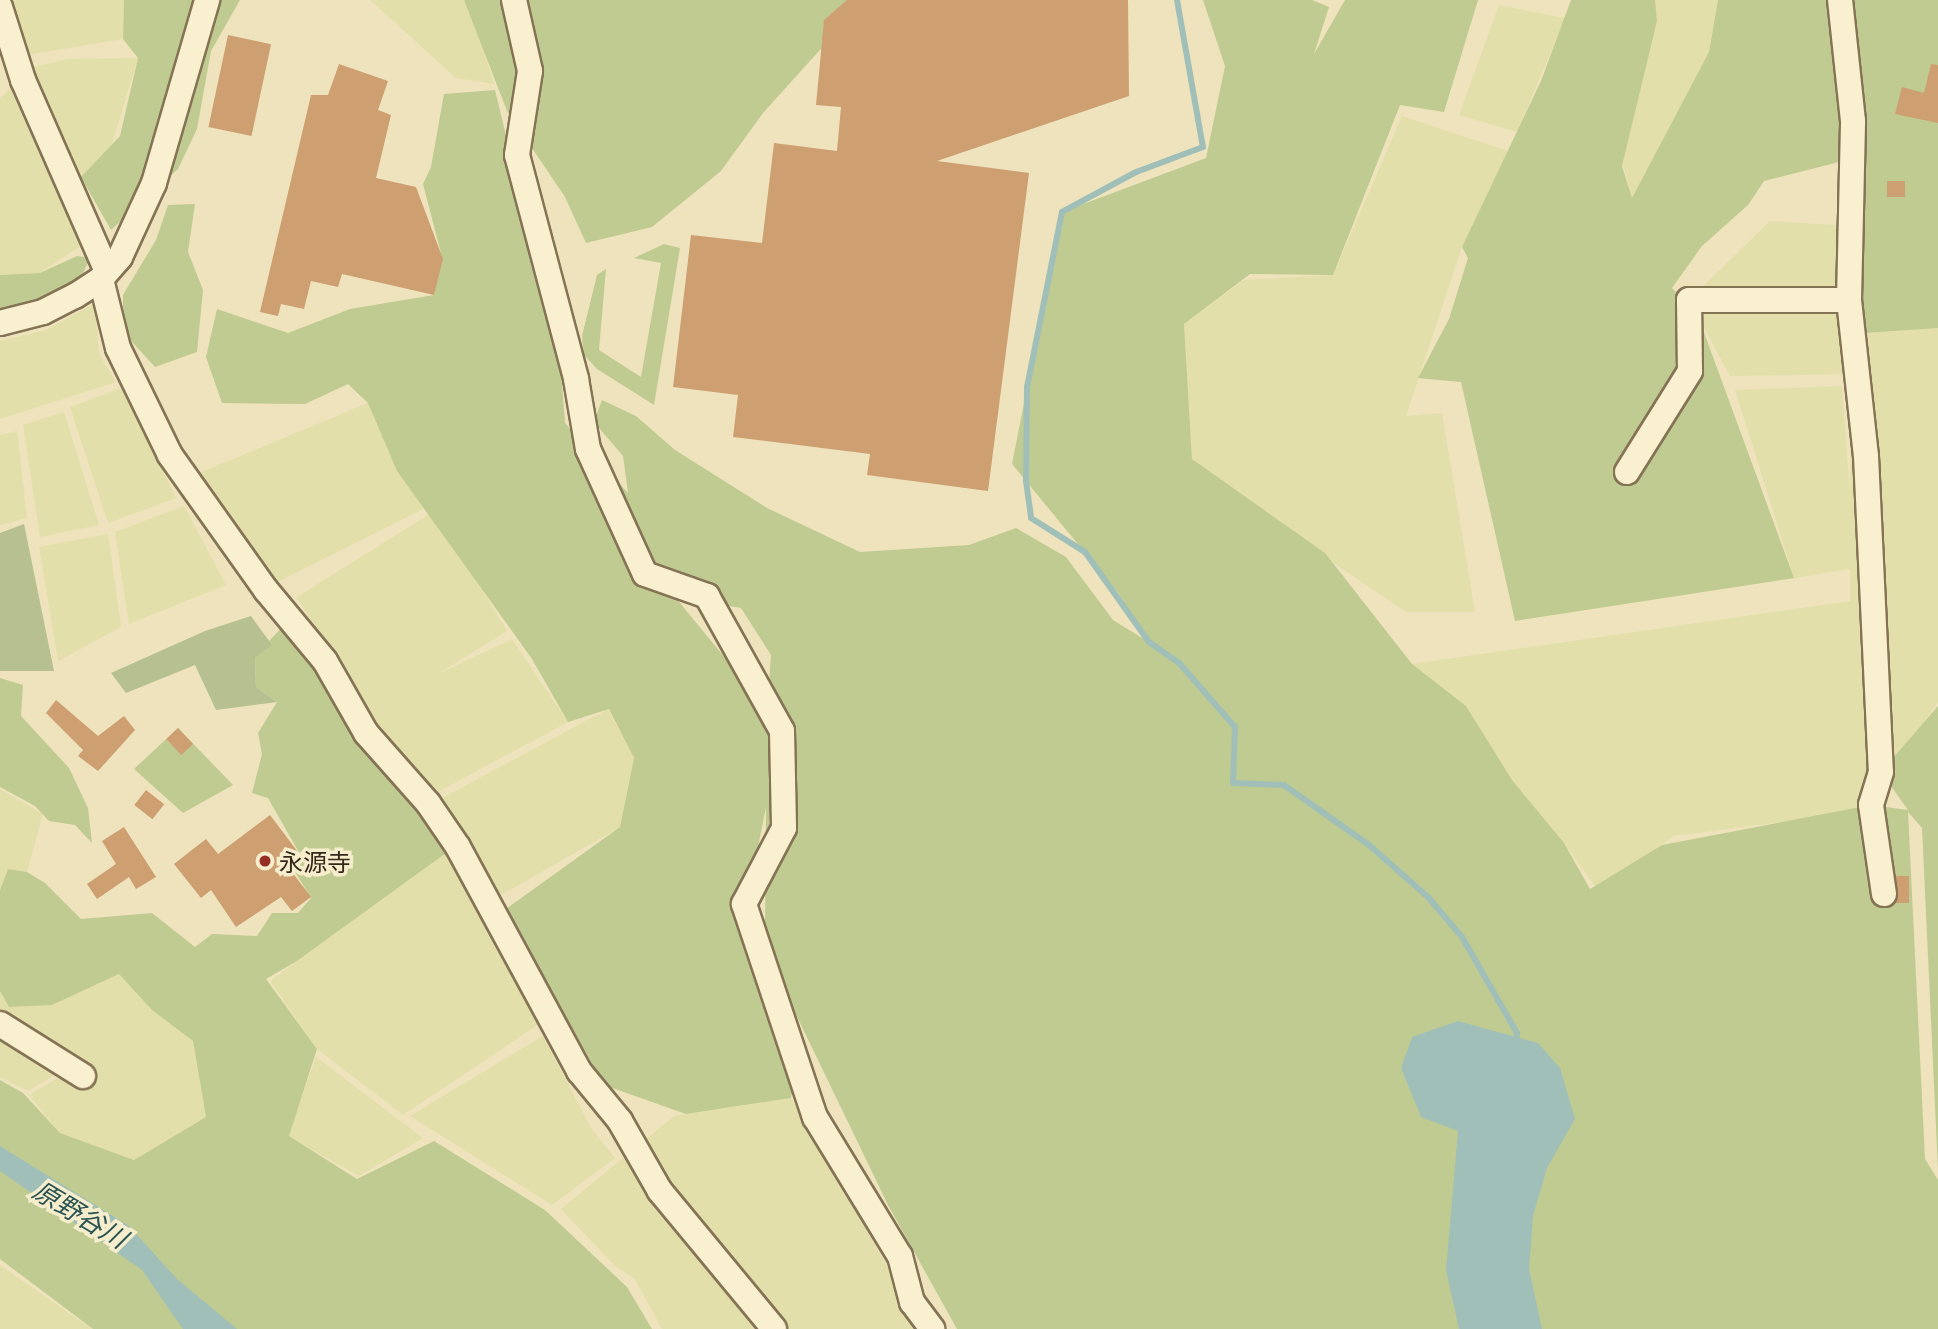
<!DOCTYPE html>
<html>
<head>
<meta charset="utf-8">
<style>
  body { margin:0 }
  #map { position:relative; width:1938px; height:1329px; overflow:hidden; background:#eee3bc; font-family:Literata,"Noto Sans JP",serif }
  div>[style] { position:absolute }
  [style*='--x'] { left:calc(var(--x)*1px); top:calc(var(--y)*1px); width:calc(var(--w)*1px); rotate:calc(var(--a)*1deg) }
  .farmland>* { inset:0; background:#e3dfaa; transform-origin:0 0 }
  .green>* { inset:0; background:#c0cb91 }
  .cemetery>* { inset:0; background:#b6c090 }
  .water>* { inset:0; background:#a0bfb8 }
  .stream>* { height:6px; margin:-3px; padding:0 3px; transform-origin:3px; border-radius:3px; background:#a0bfb8 }
  .building>* { inset:0; background:#cd9f71; transform-origin:0 0 }
  .roads { filter:drop-shadow(2px 0 #857356) drop-shadow(-2px 0 #857356) drop-shadow(0 2px #857356) drop-shadow(0 -2px #857356) }
  .minor>* { height:24px; margin:-12px; padding:0 12px; transform-origin:12px; border-radius:12px; background:#f9f0cf }
  .dots>* { width:19px; height:19px; translate:-50% -50%; box-sizing:border-box; border:4px solid #f5edcc; border-radius:50% }
  span { translate:-50% -50%; white-space:nowrap; text-align:center; line-height:1.15; -webkit-text-stroke:7px #f5edcc; paint-order:stroke }
  .poi-label { font-size:24px; color:#34291b }
  .left { translate:0 -50%; text-align:left }
  .water-label { font-size:26px; color:#2a5454; font-style:italic }
</style>
</head>
<body>
<div id="map">
  <div class="farmland">
    <i style="clip-path:polygon(0 0,124px 0,123px 39px,15px 57px)"></i>
    <i style="clip-path:polygon(370px 0,468px 0,494px 84px,456px 78px)"></i>
    <i style="clip-path:polygon(1655px 0,1718px 0,1709px 52px,1632px 199px,1622px 160px,1657px 21px)"></i>
    <i style="clip-path:polygon(1499px 5px,1565px 18px,1517px 132px,1459px 115px)"></i>
    <i style="clip-path:polygon(138px 58px,111px 147px,88px 176px,82px 214px,20px 70px,68px 59px)"></i>
    <i style="clip-path:polygon(15px 84px,85px 243px,40px 273px,0 275px,0 98px)"></i>
    <i style="clip-path:polygon(1402px 116px,1508px 151px,1462px 247px,1406px 416px,1442px 413px,1475px 612px,1406px 612px,1272px 521px,1192px 459px,1184px 324px,1244px 280px,1333px 275px)"></i>
    <i style="clip-path:polygon(1770px 221px,1853px 226px,1855px 328px,1938px 328px,1938px 702px,1861px 812px,1673px 836px,1600px 893px,1564px 843px,1412px 664px,1850px 601px,1850px 569px,1794px 578px,1735px 390px,1842px 386px,1850px 493px,1851px 374px,1730px 376px,1689px 300px)"></i>
    <i style="clip-path:polygon(95px 303px,99px 354px,116px 382px,0 419px,0 341px,46px 330px)"></i>
    <i style="clip-path:polygon(122px 388px,176px 498px,108px 523px,70px 407px)"></i>
    <i style="clip-path:polygon(368px 403px,397px 471px,427px 507px,270px 586px,197px 474px)"></i>
    <i style="clip-path:polygon(64px 412px,99px 525px,40px 537px,23px 425px)"></i>
    <i style="clip-path:polygon(17px 431px,27px 518px,0 525px,0 435px)"></i>
    <i style="clip-path:polygon(184px 506px,226px 585px,129px 624px,115px 532px)"></i>
    <i style="left:433px;top:512px;width:140px;height:161px;rotate:58deg"></i>
    <i style="clip-path:polygon(108px 534px,121px 627px,58px 661px,39px 547px)"></i>
    <i style="clip-path:polygon(512px 639px,568px 722px,430px 796px,362px 710px)"></i>
    <i style="clip-path:polygon(608px 709px,634px 758px,620px 827px,496px 898px,433px 803px)"></i>
    <i style="clip-path:polygon(0 789px,43px 814px,27px 872px,8px 869px,0 890px)"></i>
    <i style="clip-path:polygon(453px 848px,539px 1024px,403px 1115px,317px 1049px,270px 981px)"></i>
    <i style="clip-path:polygon(119px 974px,152px 1010px,193px 1041px,206px 1117px,134px 1160px,60px 1133px,29px 1095px,71px 1070px,0 1023px,0 991px,9px 1007px,52px 1005px)"></i>
    <i style="clip-path:polygon(543px 1036px,591px 1128px,615px 1158px,552px 1205px,410px 1116px)"></i>
    <i style="clip-path:polygon(0 1040px,56px 1074px,28px 1091px,0 1077px)"></i>
    <i style="clip-path:polygon(316px 1057px,423px 1138px,359px 1176px,288px 1136px)"></i>
    <i style="clip-path:polygon(791px 1098px,923px 1329px,662px 1329px,635px 1279px,614px 1265px,561px 1209px,674px 1116px)"></i>
    <i style="clip-path:polygon(0 1265px,92px 1329px,0 1329px)"></i>
  </div>
  <div class="green">
    <i style="clip-path:polygon(124px 0,240px 0,211px 51px,197px 129px,178px 169px,111px 230px,81px 177px,120px 136px,138px 58px,123px 39px)"></i>
    <i style="clip-path:polygon(464px 0,865px 0,763px 113px,721px 171px,652px 227px,586px 243px,565px 197px,507px 111px)"></i>
    <i style="clip-path:polygon(evenodd,1203px 0,1312px 0,1329px 7px,1314px 54px,1345px 0,1478px 0,1444px 112px,1400px 105px,1333px 275px,1250px 274px,1184px 324px,1192px 459px,1325px 553px,1412px 664px,1466px 706px,1512px 780px,1564px 843px,1590px 889px,1662px 845px,1871px 805px,1908px 810px,1881px 772px,1938px 706px,1938px 1170px,1922px 828px,1908px 812px,1925px 1159px,1938px 1180px,1938px 1329px,957px 1329px,888px 1205px,775px 971px,796px 1067px,791px 1098px,686px 1114px,604px 1085px,506px 909px,620px 827px,634px 758px,609px 709px,568px 722px,532px 659px,397px 471px,368px 403px,348px 384px,305px 404px,222px 403px,206px 357px,217px 309px,288px 333px,350px 309px,434px 295px,441px 253px,423px 184px,431px 167px,444px 94px,495px 90px,512px 160px,520px 214px,558px 332px,565px 423px,628px 493px,623px 456px,594px 422px,602px 400px,636px 416px,675px 450px,767px 508px,860px 552px,969px 545px,1016px 528px,1066px 557px,1113px 620px,1147px 641px,1119px 594px,1012px 464px,1062px 212px,1206px 158px,1225px 66px,1203px 0,675px 597px,741px 608px,771px 655px,767px 709px,675px 597px,1203px 0,766px 807px,765px 926px,759px 903px,749px 893px,766px 807px)"></i>
    <i style="clip-path:polygon(1571px 0,1655px 0,1657px 21px,1622px 166px,1632px 198px,1709px 52px,1718px 0,1938px 0,1938px 328px,1864px 333px,1851px 159px,1764px 181px,1748px 205px,1702px 246px,1672px 288px,1698px 316px,1794px 578px,1515px 621px,1461px 382px,1418px 378px,1449px 319px,1468px 258px,1462px 247px,1541px 81px)"></i>
    <i style="clip-path:polygon(195px 204px,188px 252px,203px 290px,197px 352px,155px 367px,123px 332px,123px 295px,156px 240px,168px 205px)"></i>
    <i style="clip-path:polygon(664px 244px,680px 248px,654px 405px,597px 369px,584px 355px,582px 336px,597px 275px,606px 269px,599px 350px,641px 377px,661px 263px,634px 258px)"></i>
    <i style="clip-path:polygon(77px 256px,90px 258px,76px 288px,0 312px,0 275px,40px 273px)"></i>
    <i style="clip-path:polygon(287px 622px,453px 848px,297px 961px,266px 979px,317px 1049px,289px 1136px,357px 1179px,434px 1141px,545px 1210px,627px 1287px,652px 1329px,93px 1329px,0 1259px,0 1080px,23px 1093px,60px 1133px,134px 1160px,206px 1117px,193px 1041px,152px 1010px,119px 974px,52px 1005px,9px 1007px,0 991px,0 890px,8px 869px,27px 872px,45px 883px,81px 919px,152px 913px,195px 947px,212px 934px,257px 936px,272px 913px,298px 913px,311px 898px,292px 867px,301px 856px,268px 798px,252px 793px,262px 754px,258px 733px,277px 702px,256px 687px,255px 656px)"></i>
    <i style="clip-path:polygon(0 678px,23px 685px,21px 716px,69px 768px,88px 808px,92px 843px,75px 825px,49px 821px,35px 806px,0 787px)"></i>
    <i style="clip-path:polygon(178px 728px,233px 785px,183px 813px,134px 769px)"></i>
  </div>
  <div class="cemetery">
    <i style="clip-path:polygon(24px 524px,54px 671px,0 671px,0 533px)"></i>
    <i style="clip-path:polygon(251px 616px,272px 645px,255px 657px,256px 687px,277px 702px,216px 710px,195px 665px,126px 693px,111px 673px,205px 631px)"></i>
  </div>
  <div class="water">
    <i style="clip-path:polygon(1458px 1021px,1538px 1043px,1560px 1068px,1575px 1119px,1547px 1168px,1533px 1216px,1529px 1269px,1542px 1329px,1459px 1329px,1446px 1270px,1458px 1131px,1421px 1117px,1401px 1068px,1412px 1037px)"></i>
    <i style="clip-path:polygon(0 1146px,129px 1226px,177px 1279px,237px 1329px,183px 1329px,142px 1270px,0 1171px)"></i>
  </div>
  <div class="stream">
    <i style="--x:1177;--y:0;--w:149;--a:80"></i>
    <i style="--x:1203;--y:147;--w:72;--a:159.5"></i>
    <i style="--x:1136;--y:172;--w:84;--a:151.6"></i>
    <i style="--x:1062;--y:212;--w:178;--a:101.3"></i>
    <i style="--x:1027;--y:387;--w:94;--a:90.6"></i>
    <i style="--x:1026;--y:481;--w:37;--a:82"></i>
    <i style="--x:1031;--y:518;--w:64;--a:32.2"></i>
    <i style="--x:1085;--y:552;--w:110;--a:54.6"></i>
    <i style="--x:1149;--y:642;--w:38;--a:35"></i>
    <i style="--x:1180;--y:664;--w:84;--a:48.9"></i>
    <i style="--x:1235;--y:727;--w:56;--a:92"></i>
    <i style="--x:1233;--y:783;--w:51;--a:2.2"></i>
    <i style="--x:1284;--y:785;--w:104;--a:35.2"></i>
    <i style="--x:1369;--y:845;--w:79;--a:41.4"></i>
    <i style="--x:1428;--y:897;--w:52;--a:49.6"></i>
    <i style="--x:1462;--y:937;--w:111;--a:60.2"></i>
    <i style="--x:1517;--y:1033;--w:10;--a:96"></i>
  </div>
  <div class="building">
    <i style="clip-path:polygon(847px 0,1128px 0,1129px 96px,937px 161px,1029px 173px,988px 491px,867px 475px,870px 454px,733px 437px,738px 395px,673px 387px,691px 235px,762px 243px,774px 143px,837px 151px,841px 107px,816px 105px,824px 20px)"></i>
    <i style="left:228px;top:35px;width:44px;height:94px;rotate:12deg"></i>
    <i style="clip-path:polygon(339px 64px,388px 81px,378px 110px,391px 115px,376px 178px,416px 187px,443px 259px,434px 295px,342px 274px,338px 287px,311px 281px,304px 309px,281px 304px,278px 316px,260px 312px,311px 95px,328px 95px)"></i>
    <i style="clip-path:polygon(1931px 64px,1938px 65px,1938px 123px,1895px 114px,1902px 87px,1924px 93px)"></i>
    <i style="left:1887px;top:181px;width:18px;height:16px"></i>
    <i style="clip-path:polygon(56px 700px,98px 736px,124px 716px,135px 730px,98px 771px,78px 756px,83px 750px,46px 713px)"></i>
    <i style="left:178px;top:728px;width:22px;height:16px;rotate:47deg"></i>
    <i style="left:146px;top:790px;width:23px;height:19px;rotate:38deg"></i>
    <i style="clip-path:polygon(270px 815px,301px 856px,288px 867px,311px 897px,292px 911px,281px 897px,236px 927px,211px 890px,201px 898px,174px 864px,206px 839px,218px 854px)"></i>
    <i style="clip-path:polygon(124px 827px,156px 877px,136px 889px,129px 877px,97px 899px,87px 884px,116px 864px,102px 841px)"></i>
    <i style="left:1896px;top:876px;width:13px;height:27px"></i>
  </div>
  <div class="roads">
    <div class="minor">
      <i style="--x:514;--y:0;--w:73;--a:77.3"></i>
      <i style="--x:530;--y:71;--w:85;--a:98.8"></i>
      <i style="--x:517;--y:155;--w:232;--a:75.2"></i>
      <i style="--x:576;--y:379;--w:71;--a:80.3"></i>
      <i style="--x:588;--y:449;--w:137;--a:65.5"></i>
      <i style="--x:645;--y:574;--w:66;--a:19.5"></i>
      <i style="--x:707;--y:596;--w:154;--a:60.9"></i>
      <i style="--x:782;--y:731;--w:97;--a:88.8"></i>
      <i style="--x:784;--y:828;--w:86;--a:117.8"></i>
      <i style="--x:744;--y:904;--w:225;--a:71.6"></i>
      <i style="--x:815;--y:1117;--w:163;--a:58.6"></i>
      <i style="--x:900;--y:1256;--w:48;--a:75.4"></i>
      <i style="--x:912;--y:1302;--w:34;--a:53"></i>
      <i style="--x:0;--y:7;--w:77;--a:72.5"></i>
      <i style="--x:23;--y:80;--w:209;--a:66.3"></i>
      <i style="--x:101;--y:279;--w:71;--a:76.2"></i>
      <i style="--x:118;--y:348;--w:119;--a:64.1"></i>
      <i style="--x:170;--y:455;--w:166;--a:54.6"></i>
      <i style="--x:266;--y:590;--w:92;--a:50.3"></i>
      <i style="--x:325;--y:661;--w:83;--a:60.3"></i>
      <i style="--x:366;--y:733;--w:94;--a:48.5"></i>
      <i style="--x:428;--y:803;--w:53;--a:55.7"></i>
      <i style="--x:458;--y:847;--w:255;--a:61.6"></i>
      <i style="--x:579;--y:1071;--w:65;--a:50.6"></i>
      <i style="--x:620;--y:1121;--w:81;--a:60.3"></i>
      <i style="--x:660;--y:1191;--w:179;--a:50.4"></i>
      <i style="--x:1849;--y:300;--w:157;--a:83.8"></i>
      <i style="--x:1866;--y:456;--w:316;--a:87.3"></i>
      <i style="--x:1881;--y:772;--w:34;--a:107"></i>
      <i style="--x:1871;--y:805;--w:90;--a:81.7"></i>
      <i style="--x:0;--y:323;--w:44;--a:-14.3"></i>
      <i style="--x:43;--y:312;--w:36;--a:-27"></i>
      <i style="--x:75;--y:296;--w:31;--a:-33"></i>
      <i style="--x:101;--y:279;--w:29;--a:-49"></i>
      <i style="--x:120;--y:257;--w:81;--a:-65.3"></i>
      <i style="--x:154;--y:183;--w:191;--a:-73.8"></i>
      <i style="--x:1627;--y:472;--w:119;--a:-58"></i>
      <i style="--x:1690;--y:371;--w:71;--a:-90.8"></i>
      <i style="--x:1689;--y:300;--w:160;--a:0"></i>
      <i style="--x:1849;--y:300;--w:179;--a:-88.7"></i>
      <i style="--x:1853;--y:121;--w:122;--a:-96.1"></i>
      <i style="--x:0;--y:1024;--w:98;--a:32.1"></i>
    </div>
  </div>
  <div class="dots">
    <i style="left:265px;top:861px;background:#952e25"></i>
  </div>
  <div class="poi-label">
    <span class="left" style="left:279px;top:861px">永源寺</span>
  </div>
  <div class="water-label">
    <span style="left:81px;top:1213px;rotate:31deg">原野谷川</span>
  </div>
</div>
</body>
</html>
